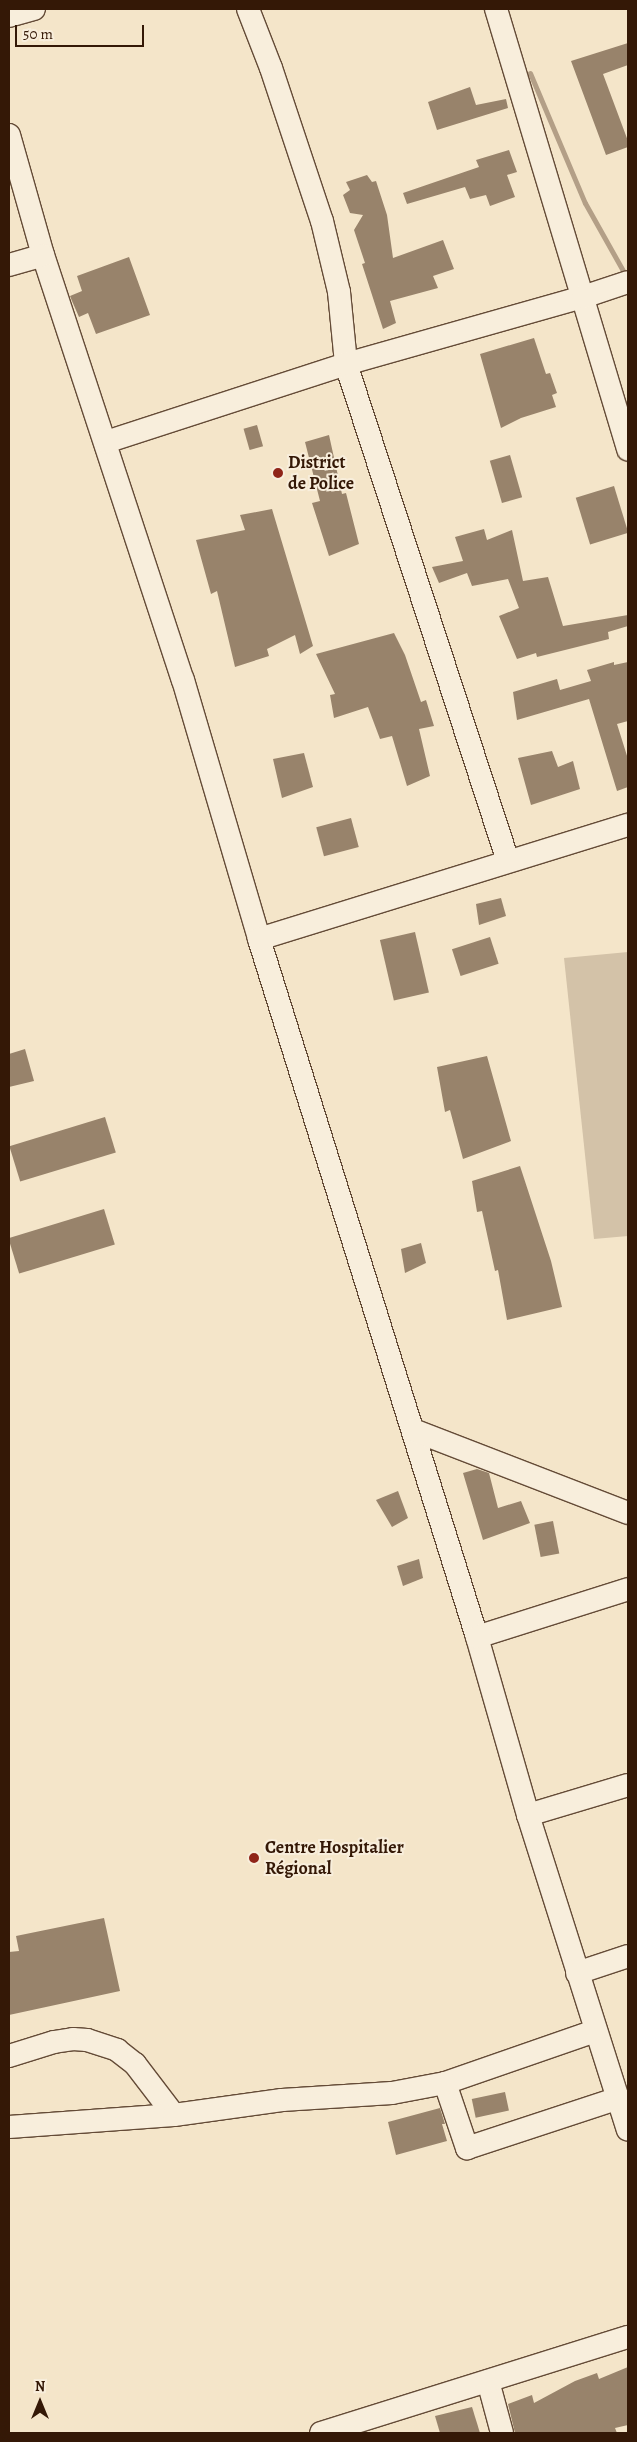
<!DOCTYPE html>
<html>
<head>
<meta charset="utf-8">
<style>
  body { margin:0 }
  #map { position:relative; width:637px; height:2442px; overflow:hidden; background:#f4e5c9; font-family:Alegreya,serif }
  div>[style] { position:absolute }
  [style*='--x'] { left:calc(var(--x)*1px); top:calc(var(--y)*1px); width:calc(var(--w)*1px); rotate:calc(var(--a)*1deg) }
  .green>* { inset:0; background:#d3c2a8 }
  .stream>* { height:5px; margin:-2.5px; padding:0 2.5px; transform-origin:2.5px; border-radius:2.5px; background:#b39f87 }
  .building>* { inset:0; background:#98836b; transform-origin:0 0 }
  .roads { filter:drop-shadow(1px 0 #644b37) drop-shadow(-1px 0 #644b37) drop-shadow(0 1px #644b37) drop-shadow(0 -1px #644b37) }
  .minor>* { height:22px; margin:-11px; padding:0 11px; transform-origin:11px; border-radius:11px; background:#f8eedc }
  .dots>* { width:14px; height:14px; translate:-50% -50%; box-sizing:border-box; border:2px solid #f8eedc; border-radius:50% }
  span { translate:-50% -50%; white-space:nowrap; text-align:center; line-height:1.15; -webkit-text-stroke:4px #f8eedc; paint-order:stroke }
  .poi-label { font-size:18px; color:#341806; font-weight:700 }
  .left { translate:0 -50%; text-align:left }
  .frame { position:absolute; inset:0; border:10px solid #341806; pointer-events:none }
  .north { position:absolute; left:15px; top:2377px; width:50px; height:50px; -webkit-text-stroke:4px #f8eedc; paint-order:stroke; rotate:0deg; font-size:14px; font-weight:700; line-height:20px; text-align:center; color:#341806 }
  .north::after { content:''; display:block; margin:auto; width:18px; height:22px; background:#341806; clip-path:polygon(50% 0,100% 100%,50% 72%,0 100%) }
  .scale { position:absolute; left:15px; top:25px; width:129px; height:22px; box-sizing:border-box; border:2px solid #341806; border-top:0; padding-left:6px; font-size:15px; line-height:18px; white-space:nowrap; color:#341806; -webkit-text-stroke:4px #f8eedc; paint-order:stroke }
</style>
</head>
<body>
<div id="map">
  <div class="green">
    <i style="clip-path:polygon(628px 952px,628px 1236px,594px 1239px,564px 958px)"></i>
  </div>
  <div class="stream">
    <i style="--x:530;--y:73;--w:141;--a:67.1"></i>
    <i style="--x:585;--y:203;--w:84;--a:60.7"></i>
  </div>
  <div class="building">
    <i style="clip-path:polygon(628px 43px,628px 65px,603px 74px,628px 141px,628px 147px,606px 155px,571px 61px)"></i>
    <i style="clip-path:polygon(470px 87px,476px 105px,506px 99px,508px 108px,437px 130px,428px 102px)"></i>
    <i style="clip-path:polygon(509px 150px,517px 172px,507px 175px,515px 197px,490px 206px,486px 195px,470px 199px,465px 187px,407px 204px,403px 193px,479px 167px,476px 160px)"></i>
    <i style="clip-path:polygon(367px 175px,372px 182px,376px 181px,387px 215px,393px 258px,443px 240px,454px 269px,433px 276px,438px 288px,390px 301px,396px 323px,383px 329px,362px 264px,365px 263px,354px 230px,363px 215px,350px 213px,343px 195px,350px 190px,346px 182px)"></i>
    <i style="clip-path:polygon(129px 257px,150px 315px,96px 334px,88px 313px,79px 317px,72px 301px,70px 296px,82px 291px,77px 276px)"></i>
    <i style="clip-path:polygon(534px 338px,546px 374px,550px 373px,557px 393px,552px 395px,556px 407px,521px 418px,501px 428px,480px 354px)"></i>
    <i style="left:257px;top:425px;width:22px;height:14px;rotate:74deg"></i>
    <i style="clip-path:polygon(329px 435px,342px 494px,346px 493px,359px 544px,329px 556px,312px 503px,320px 501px,305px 442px)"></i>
    <i style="left:510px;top:455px;width:44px;height:21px;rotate:74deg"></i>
    <i style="left:614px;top:486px;width:49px;height:40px;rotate:73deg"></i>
    <i style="clip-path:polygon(272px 509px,313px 646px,300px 654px,295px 635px,267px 649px,269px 656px,235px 667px,217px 591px,211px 594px,196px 540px,245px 530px,240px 515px)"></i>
    <i style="clip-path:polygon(484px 529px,487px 540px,512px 530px,523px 581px,548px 577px,563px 626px,628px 615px,628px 626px,608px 632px,609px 639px,537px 657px,536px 653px,517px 659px,499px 616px,519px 608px,508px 579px,472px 586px,467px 573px,439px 583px,432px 567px,463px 561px,455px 537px)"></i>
    <i style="clip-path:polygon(394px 633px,405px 655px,421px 702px,426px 700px,434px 726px,419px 729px,430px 776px,407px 786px,392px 736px,380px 739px,368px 707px,334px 718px,330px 695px,335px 694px,316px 654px)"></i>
    <i style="clip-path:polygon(614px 662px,614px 665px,628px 662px,628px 721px,617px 724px,628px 759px,628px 787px,617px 791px,589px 699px,517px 720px,513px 692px,557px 679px,560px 690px,591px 681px,587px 670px)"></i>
    <i style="clip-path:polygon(552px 751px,558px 767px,573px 761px,580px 789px,531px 805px,518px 758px)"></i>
    <i style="clip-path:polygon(304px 753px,313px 787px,282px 798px,273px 759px)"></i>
    <i style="left:351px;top:818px;width:30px;height:36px;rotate:75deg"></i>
    <i style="clip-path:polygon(501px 898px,506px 916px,479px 925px,476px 904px)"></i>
    <i style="left:415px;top:932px;width:62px;height:36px;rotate:77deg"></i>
    <i style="left:490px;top:937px;width:28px;height:40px;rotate:72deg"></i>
    <i style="clip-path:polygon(25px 1049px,34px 1081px,9px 1087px,9px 1054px)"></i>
    <i style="clip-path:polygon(487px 1056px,511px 1141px,463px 1159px,450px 1110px,445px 1112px,437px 1067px)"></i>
    <i style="left:105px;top:1117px;width:37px;height:100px;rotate:73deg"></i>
    <i style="clip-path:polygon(520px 1166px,551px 1261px,562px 1307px,507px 1320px,498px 1270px,495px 1271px,482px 1211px,477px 1212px,472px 1181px)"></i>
    <i style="left:104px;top:1209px;width:37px;height:100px;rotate:73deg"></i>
    <i style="clip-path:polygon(421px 1243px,426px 1263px,405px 1273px,401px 1249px)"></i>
    <i style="clip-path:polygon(477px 1469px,489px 1473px,498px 1508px,521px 1501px,530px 1523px,483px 1540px,463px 1473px)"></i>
    <i style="clip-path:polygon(398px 1491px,408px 1518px,392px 1527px,376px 1500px)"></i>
    <i style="left:553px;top:1521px;width:33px;height:19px;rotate:79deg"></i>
    <i style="clip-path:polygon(419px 1559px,423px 1578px,403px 1586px,397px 1566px)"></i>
    <i style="clip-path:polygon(104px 1918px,120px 1991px,9px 2015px,9px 1952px,19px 1951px,16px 1936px)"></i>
    <i style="left:505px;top:2092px;width:19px;height:34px;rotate:78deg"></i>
    <i style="clip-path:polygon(440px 2108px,445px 2124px,442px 2124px,447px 2141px,396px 2155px,388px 2122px)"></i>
    <i style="clip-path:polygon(628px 2367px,628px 2425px,615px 2428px,617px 2433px,515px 2433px,508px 2404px,532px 2395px,534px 2403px,575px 2381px,597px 2373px,599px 2379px)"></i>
    <i style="clip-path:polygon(472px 2407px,480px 2433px,440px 2433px,435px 2416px)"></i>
  </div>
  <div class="roads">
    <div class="minor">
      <i style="--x:248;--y:9;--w:63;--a:68.7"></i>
      <i style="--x:271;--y:68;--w:161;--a:71.6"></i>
      <i style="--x:322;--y:221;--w:73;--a:76.5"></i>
      <i style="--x:339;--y:292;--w:72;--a:84.4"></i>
      <i style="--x:346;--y:364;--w:523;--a:71.95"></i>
      <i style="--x:496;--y:9;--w:460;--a:73.3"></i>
      <i style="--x:9;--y:16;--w:26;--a:-16"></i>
      <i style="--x:9;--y:135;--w:125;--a:74.2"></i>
      <i style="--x:43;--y:255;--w:447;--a:71.8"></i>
      <i style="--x:183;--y:680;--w:270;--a:73.6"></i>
      <i style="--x:259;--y:939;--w:731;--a:72.66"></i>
      <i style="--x:477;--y:1637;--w:185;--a:74"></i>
      <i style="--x:528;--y:1815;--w:330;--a:72.4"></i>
      <i style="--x:9;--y:265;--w:35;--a:-16"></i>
      <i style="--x:106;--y:442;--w:252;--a:-18"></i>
      <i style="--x:346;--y:364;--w:246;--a:-15.8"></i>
      <i style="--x:583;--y:297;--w:47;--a:-18.4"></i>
      <i style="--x:259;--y:939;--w:386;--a:-17.2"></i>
      <i style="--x:413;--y:1430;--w:230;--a:21.1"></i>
      <i style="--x:477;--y:1637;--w:158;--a:-17.6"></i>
      <i style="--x:528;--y:1815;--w:104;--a:-16.7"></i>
      <i style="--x:577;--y:1973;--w:54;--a:-18.4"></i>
      <i style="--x:595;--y:2031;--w:159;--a:160.9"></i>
      <i style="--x:445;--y:2083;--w:69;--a:71.3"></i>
      <i style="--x:467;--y:2148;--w:160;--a:-18.2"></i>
      <i style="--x:9;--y:2056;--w:47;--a:-17.3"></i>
      <i style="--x:54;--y:2042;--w:19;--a:-9"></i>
      <i style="--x:73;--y:2039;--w:14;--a:4"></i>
      <i style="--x:87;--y:2040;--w:32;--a:18"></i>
      <i style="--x:117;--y:2050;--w:23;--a:38"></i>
      <i style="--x:135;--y:2064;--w:64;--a:52.6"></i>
      <i style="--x:9;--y:2127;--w:165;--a:-4.2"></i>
      <i style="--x:174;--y:2115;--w:109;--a:-7.9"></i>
      <i style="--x:282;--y:2100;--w:110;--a:-3.6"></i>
      <i style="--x:392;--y:2093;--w:54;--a:-10.7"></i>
      <i style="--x:488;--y:2381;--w:54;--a:74.9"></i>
      <i style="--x:321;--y:2433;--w:322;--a:-17.4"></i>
    </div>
  </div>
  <div class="dots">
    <i style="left:278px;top:473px;background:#8f2418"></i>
    <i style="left:254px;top:1858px;background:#8f2418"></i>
  </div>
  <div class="poi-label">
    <span class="left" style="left:288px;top:473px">District<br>de Police</span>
    <span class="left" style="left:265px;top:1858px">Centre Hospitalier<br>Régional</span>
  </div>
  <div class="frame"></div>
  <div class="north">N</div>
  <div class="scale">50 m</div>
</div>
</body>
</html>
